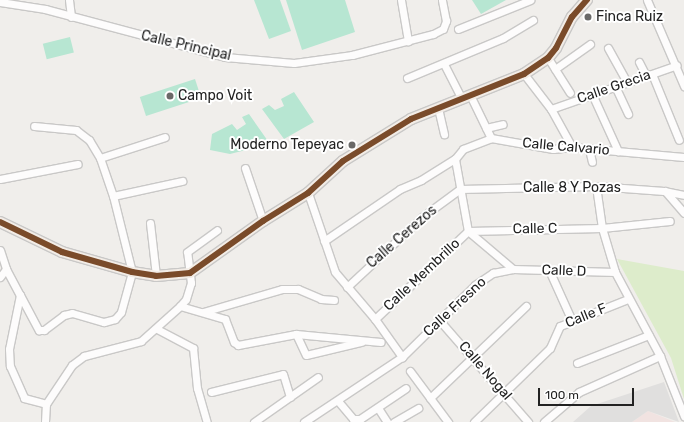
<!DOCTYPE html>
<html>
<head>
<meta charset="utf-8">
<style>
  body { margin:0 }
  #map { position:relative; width:684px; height:422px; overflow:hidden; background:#f0eeeb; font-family:Rubik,sans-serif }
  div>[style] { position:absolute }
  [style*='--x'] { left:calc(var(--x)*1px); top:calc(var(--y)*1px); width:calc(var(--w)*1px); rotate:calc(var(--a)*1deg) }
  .commercial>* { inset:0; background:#f1e3e1 }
  .grass>* { inset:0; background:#ddeccb }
  .pitch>* { inset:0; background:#b7e6d2; transform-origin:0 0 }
  .parking>* { inset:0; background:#e0dfde }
  .roads { filter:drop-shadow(1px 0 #c9c8c7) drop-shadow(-1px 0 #c9c8c7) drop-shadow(0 1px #c9c8c7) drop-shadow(0 -1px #c9c8c7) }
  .minor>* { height:7px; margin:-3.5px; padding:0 3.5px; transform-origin:3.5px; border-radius:3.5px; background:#fdfcfc }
  .primary>* { height:10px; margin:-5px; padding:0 5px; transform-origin:5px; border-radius:5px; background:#f3ede7 }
  .bus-1>* { height:6px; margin:-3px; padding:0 3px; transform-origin:3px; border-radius:3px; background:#7a4b2a }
  .dots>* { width:11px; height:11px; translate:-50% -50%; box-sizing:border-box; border:2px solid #fff; border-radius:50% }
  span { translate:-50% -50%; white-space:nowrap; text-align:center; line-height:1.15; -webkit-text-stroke:4px #fff; paint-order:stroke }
  .poi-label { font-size:14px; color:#222 }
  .left { translate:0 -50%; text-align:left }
  .right { translate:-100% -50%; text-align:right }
  .street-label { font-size:14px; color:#222 }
  .scale { position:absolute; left:538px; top:388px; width:96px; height:18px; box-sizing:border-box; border:2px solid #222; border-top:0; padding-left:5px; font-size:12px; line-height:14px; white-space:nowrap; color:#222; -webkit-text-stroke:3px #fff; paint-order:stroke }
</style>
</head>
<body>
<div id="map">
  <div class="commercial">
    <i style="clip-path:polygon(648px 411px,675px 422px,632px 422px)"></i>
  </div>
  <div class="grass">
    <i style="clip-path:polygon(617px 259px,684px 271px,684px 399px,671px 358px)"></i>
  </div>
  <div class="pitch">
    <i style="clip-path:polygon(254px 0,280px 0,291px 31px,269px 39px)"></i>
    <i style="clip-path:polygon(286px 0,345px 0,355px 32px,302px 50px)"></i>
    <i style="clip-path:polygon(472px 0,506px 0,481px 14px)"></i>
    <i style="left:70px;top:37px;width:16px;height:28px;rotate:76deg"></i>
    <i style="left:195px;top:79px;width:20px;height:58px;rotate:72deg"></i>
    <i style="clip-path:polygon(294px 92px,314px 122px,284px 139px,262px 109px,269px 105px,275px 110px,284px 106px,281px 99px)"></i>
    <i style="clip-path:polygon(249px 114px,270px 144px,230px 154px,210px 150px,212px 134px,232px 124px,237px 130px,246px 124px,242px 117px)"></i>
  </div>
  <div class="parking">
    <i style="clip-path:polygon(664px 382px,679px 422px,648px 411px,632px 422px,573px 422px,591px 406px)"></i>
  </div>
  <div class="roads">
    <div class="minor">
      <i style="--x:69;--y:0;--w:17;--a:83"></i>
      <i style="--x:401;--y:0;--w:42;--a:80.3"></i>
      <i style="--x:647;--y:0;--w:94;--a:66.7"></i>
      <i style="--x:0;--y:2;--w:46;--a:8.8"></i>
      <i style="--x:45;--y:9;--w:186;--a:14.9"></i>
      <i style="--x:225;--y:57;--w:69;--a:5"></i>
      <i style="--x:294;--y:63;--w:59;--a:-7.9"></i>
      <i style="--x:352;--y:55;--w:84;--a:-14.5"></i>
      <i style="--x:433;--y:34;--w:11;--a:-27"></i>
      <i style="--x:443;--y:29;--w:9;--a:-69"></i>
      <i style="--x:446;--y:21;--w:21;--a:-101"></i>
      <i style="--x:458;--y:29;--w:78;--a:-21.9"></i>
      <i style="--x:608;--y:48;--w:39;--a:61"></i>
      <i style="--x:548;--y:58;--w:41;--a:57.8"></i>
      <i style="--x:639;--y:62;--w:16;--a:63"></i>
      <i style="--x:444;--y:64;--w:39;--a:63"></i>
      <i style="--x:555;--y:69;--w:43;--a:-35.5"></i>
      <i style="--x:524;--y:74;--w:44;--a:52.4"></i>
      <i style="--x:551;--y:109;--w:43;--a:61.1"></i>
      <i style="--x:652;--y:74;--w:71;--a:67.8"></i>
      <i style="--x:407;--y:78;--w:104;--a:-22.6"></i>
      <i style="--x:503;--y:38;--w:35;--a:-31"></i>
      <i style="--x:615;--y:86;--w:31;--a:65"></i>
      <i style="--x:592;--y:94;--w:63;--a:65.5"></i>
      <i style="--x:470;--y:95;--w:48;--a:64"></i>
      <i style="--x:438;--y:108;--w:27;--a:77"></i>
      <i style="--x:551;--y:109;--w:133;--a:-19.2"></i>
      <i style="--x:486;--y:128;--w:17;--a:-13"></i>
      <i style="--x:589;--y:149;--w:13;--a:77"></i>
      <i style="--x:100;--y:158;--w:68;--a:-17.9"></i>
      <i style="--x:455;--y:159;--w:73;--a:79.8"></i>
      <i style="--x:468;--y:231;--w:59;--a:40.2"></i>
      <i style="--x:245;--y:168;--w:56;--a:71.2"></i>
      <i style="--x:0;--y:179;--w:79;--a:-10.9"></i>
      <i style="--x:596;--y:186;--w:42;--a:81.9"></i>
      <i style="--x:602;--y:228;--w:46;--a:73.5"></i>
      <i style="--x:615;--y:272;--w:95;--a:61.8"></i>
      <i style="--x:660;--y:356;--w:65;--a:68.2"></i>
      <i style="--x:665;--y:191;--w:29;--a:49"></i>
      <i style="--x:308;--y:193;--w:83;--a:71.1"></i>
      <i style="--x:335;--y:272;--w:62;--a:49.6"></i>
      <i style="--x:375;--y:319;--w:47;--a:54.6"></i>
      <i style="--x:113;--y:196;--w:71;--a:-12.3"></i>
      <i style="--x:150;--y:223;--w:53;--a:83.5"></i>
      <i style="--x:324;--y:241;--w:92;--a:-34.4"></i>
      <i style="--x:400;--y:189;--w:23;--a:-23"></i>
      <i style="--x:421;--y:180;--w:40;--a:-32"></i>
      <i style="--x:455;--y:159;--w:13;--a:-51"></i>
      <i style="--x:463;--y:149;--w:30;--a:-21"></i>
      <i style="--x:491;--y:138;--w:63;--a:10.1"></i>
      <i style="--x:553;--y:149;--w:19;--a:-6"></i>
      <i style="--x:572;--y:147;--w:112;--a:5.1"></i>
      <i style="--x:0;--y:250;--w:20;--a:72"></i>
      <i style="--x:6;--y:269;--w:30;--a:62"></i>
      <i style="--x:20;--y:295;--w:55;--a:101.5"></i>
      <i style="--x:9;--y:349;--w:17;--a:87"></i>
      <i style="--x:10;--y:366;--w:35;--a:66"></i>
      <i style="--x:24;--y:398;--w:23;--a:15"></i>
      <i style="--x:549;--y:270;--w:56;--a:65.7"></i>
      <i style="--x:0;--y:277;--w:10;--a:-53"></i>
      <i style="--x:347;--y:287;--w:103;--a:-43"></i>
      <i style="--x:422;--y:217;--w:47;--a:-36.4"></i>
      <i style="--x:460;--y:189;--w:136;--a:-1.3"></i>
      <i style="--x:596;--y:186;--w:68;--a:4.2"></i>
      <i style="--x:664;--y:191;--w:20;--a:11"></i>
      <i style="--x:20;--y:295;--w:40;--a:62"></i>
      <i style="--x:39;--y:330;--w:5;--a:0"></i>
      <i style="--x:44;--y:330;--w:25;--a:-37"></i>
      <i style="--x:64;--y:315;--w:8;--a:-14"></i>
      <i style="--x:72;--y:313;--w:33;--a:16"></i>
      <i style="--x:104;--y:322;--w:11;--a:-15"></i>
      <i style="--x:115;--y:319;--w:9;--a:-49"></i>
      <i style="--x:121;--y:312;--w:41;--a:-74.6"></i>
      <i style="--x:132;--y:272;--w:78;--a:-104"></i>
      <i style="--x:113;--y:196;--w:40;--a:-108.9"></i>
      <i style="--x:100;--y:158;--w:21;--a:-121"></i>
      <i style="--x:89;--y:140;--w:16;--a:-142"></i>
      <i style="--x:76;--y:130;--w:42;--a:-174.6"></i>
      <i style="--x:180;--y:306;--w:47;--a:16.1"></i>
      <i style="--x:225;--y:319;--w:25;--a:69"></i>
      <i style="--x:234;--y:342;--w:5;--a:37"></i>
      <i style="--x:238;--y:345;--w:59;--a:-10.7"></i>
      <i style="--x:296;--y:334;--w:85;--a:5.4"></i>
      <i style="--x:203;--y:312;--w:82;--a:-16.2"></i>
      <i style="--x:282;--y:289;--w:16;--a:0"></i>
      <i style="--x:298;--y:289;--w:25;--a:23"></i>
      <i style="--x:321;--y:299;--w:13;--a:4"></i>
      <i style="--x:375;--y:319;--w:128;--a:-43.4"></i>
      <i style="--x:468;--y:231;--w:134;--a:-1.3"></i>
      <i style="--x:602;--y:228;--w:68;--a:-5.9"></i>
      <i style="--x:440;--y:321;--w:134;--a:48.9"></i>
      <i style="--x:157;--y:329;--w:41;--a:27.8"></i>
      <i style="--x:193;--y:348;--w:40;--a:84.3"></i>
      <i style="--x:197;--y:388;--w:35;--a:74"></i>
      <i style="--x:296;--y:334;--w:23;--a:65"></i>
      <i style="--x:306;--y:355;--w:57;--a:-13.3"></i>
      <i style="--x:577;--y:363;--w:77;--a:-21.3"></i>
      <i style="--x:410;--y:371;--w:64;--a:53.3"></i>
      <i style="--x:211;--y:392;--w:74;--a:-14"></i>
      <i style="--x:283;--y:374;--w:24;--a:73"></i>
      <i style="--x:430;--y:398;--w:133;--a:-43.8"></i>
      <i style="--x:338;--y:401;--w:23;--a:50"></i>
      <i style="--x:353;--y:419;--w:7;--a:0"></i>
      <i style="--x:360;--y:419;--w:55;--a:-34"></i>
      <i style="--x:378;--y:408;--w:17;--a:57"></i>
      <i style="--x:45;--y:422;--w:18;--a:-87"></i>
      <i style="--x:46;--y:404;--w:47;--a:-56.3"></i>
      <i style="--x:72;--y:365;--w:15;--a:-37"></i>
      <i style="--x:84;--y:356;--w:59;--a:-14.7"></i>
      <i style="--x:141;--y:341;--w:52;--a:-41.9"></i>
      <i style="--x:180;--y:306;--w:9;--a:-49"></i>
      <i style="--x:186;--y:299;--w:17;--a:-73"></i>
      <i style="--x:191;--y:283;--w:31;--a:-97"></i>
      <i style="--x:187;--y:252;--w:37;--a:-36"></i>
      <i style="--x:254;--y:422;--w:78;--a:-35.1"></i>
      <i style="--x:304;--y:422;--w:118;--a:-33.6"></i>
      <i style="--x:402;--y:357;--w:103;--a:-44.6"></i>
      <i style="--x:475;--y:285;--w:22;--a:-34"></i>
      <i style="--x:493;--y:273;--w:20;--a:-11"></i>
      <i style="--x:513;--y:269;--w:102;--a:1.7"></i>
      <i style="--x:394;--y:422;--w:28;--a:-30"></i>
      <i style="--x:474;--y:422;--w:106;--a:-44.2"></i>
      <i style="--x:550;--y:348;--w:24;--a:-66"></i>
      <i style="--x:560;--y:326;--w:73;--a:-21.7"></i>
      <i style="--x:544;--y:422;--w:46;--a:-40.6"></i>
      <i style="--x:579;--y:392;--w:89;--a:-24"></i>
    </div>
    <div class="primary">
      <i style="--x:0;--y:222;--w:69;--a:25.8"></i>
      <i style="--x:62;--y:252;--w:73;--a:15.9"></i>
      <i style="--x:132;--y:272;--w:24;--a:9"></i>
      <i style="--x:156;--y:276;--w:34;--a:-5"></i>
      <i style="--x:190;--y:273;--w:90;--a:-35.5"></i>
      <i style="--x:263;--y:221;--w:53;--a:-31.9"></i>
      <i style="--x:308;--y:193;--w:47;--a:-42.4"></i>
      <i style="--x:343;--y:161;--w:80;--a:-31.7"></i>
      <i style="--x:411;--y:119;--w:122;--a:-21.7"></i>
      <i style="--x:524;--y:74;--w:29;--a:-34"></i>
      <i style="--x:548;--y:58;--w:13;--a:-51"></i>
      <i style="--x:556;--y:48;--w:35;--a:-63"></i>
      <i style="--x:572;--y:17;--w:23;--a:-49"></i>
    </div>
  </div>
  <div class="bus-1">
    <i style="--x:0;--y:222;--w:69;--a:25.8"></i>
    <i style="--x:62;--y:252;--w:73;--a:15.9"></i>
    <i style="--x:132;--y:272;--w:24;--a:9"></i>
    <i style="--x:156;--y:276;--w:34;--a:-5"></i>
    <i style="--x:190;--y:273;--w:90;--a:-35.5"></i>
    <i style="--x:263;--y:221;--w:53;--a:-31.9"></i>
    <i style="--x:308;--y:193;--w:47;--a:-42.4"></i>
    <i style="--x:343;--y:161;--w:80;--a:-31.7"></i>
    <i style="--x:411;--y:119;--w:122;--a:-21.7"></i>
    <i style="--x:524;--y:74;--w:29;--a:-34"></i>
    <i style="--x:548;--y:58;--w:13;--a:-51"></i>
    <i style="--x:556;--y:48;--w:35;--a:-63"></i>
    <i style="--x:572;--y:17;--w:23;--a:-49"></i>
  </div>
  <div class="dots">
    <i style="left:588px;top:17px;background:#6a6968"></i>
    <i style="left:170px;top:96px;background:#6a6968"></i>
    <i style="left:352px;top:145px;background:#6a6968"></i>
  </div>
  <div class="poi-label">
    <span class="left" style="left:596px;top:17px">Finca Ruiz</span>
    <span class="left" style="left:178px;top:96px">Campo Voit</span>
    <span class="right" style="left:344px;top:145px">Moderno Tepeyac</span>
  </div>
  <div class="street-label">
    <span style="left:186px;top:46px;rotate:13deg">Calle Principal</span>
    <span style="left:614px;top:87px;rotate:-19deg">Calle Grecia</span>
    <span style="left:566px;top:147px;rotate:5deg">Calle Calvario</span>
    <span style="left:572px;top:188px">Calle 8 Y Pozas</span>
    <span style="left:535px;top:229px;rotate:-1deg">Calle C</span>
    <span style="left:402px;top:237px;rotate:-41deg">Calle Cerezos</span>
    <span style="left:564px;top:271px;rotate:2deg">Calle D</span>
    <span style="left:422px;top:275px;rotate:-43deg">Calle Membrillo</span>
    <span style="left:455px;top:307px;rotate:-43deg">Calle Fresno</span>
    <span style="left:586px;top:316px;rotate:-22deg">Calle F</span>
    <span style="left:485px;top:371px;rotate:49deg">Calle Nogal</span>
  </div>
  <div class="scale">100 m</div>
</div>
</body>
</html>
